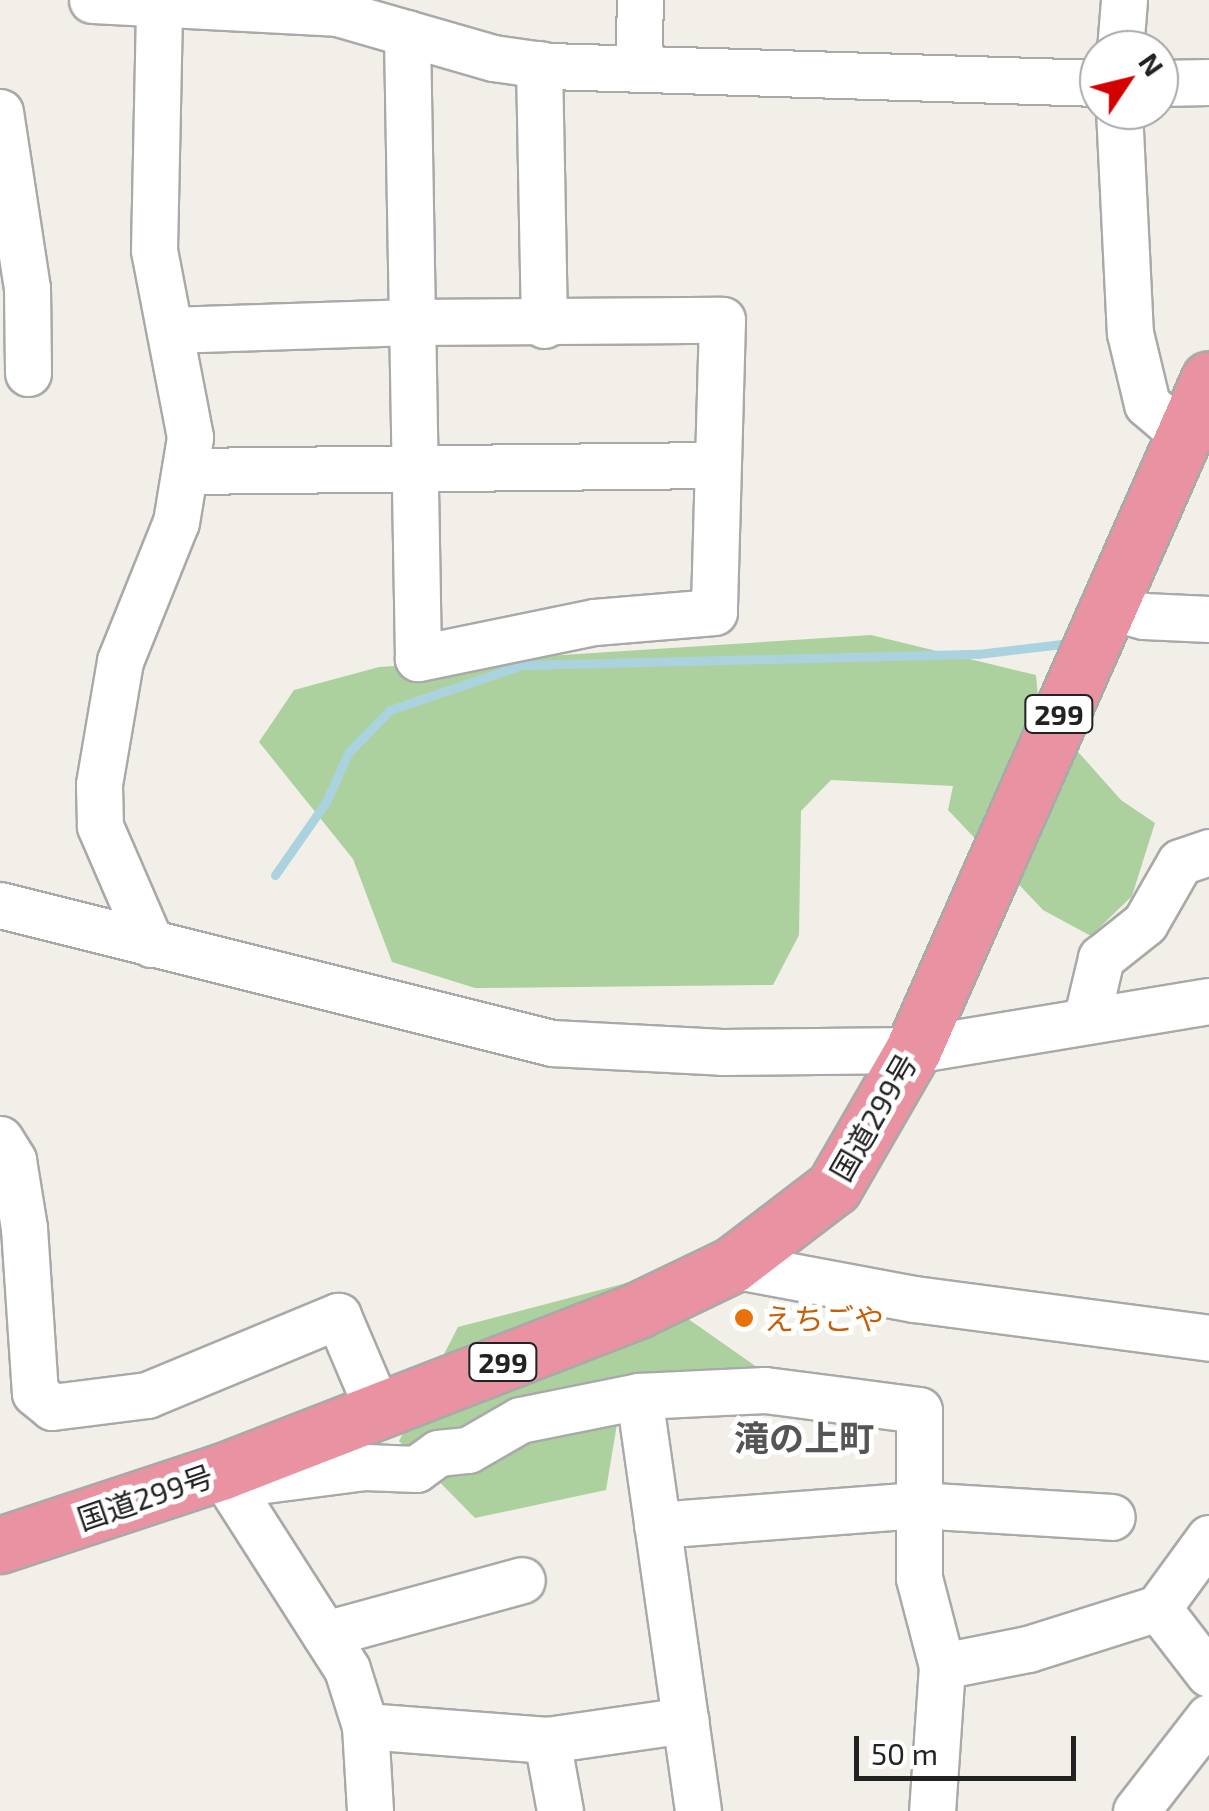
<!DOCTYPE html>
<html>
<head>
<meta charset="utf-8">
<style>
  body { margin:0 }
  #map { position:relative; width:1209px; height:1811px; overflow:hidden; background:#f2efe9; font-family:"Exo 2","Noto Sans JP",sans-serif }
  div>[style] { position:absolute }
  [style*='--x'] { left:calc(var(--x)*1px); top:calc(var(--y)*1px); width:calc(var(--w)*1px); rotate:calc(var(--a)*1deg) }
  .forest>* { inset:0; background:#add19e }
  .stream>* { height:9px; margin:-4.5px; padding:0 4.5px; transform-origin:4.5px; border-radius:4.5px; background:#aad3df }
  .roads { filter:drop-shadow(2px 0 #a9a9a9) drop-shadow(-2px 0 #a9a9a9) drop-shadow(0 2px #a9a9a9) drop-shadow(0 -2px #a9a9a9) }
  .minor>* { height:45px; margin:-22.5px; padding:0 22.5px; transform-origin:22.5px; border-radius:22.5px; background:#fff }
  .highway>* { height:55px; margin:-27.5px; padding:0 27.5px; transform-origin:27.5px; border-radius:27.5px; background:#e892a2 }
  .dots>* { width:28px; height:28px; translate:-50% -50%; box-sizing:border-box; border:5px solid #fff; border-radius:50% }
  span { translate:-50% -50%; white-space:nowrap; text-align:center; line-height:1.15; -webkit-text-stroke:10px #fff; paint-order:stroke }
  .shield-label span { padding:2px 8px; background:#fff; border:2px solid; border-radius:8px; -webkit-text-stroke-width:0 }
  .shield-label { font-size:28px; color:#222; font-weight:700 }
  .street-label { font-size:30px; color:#222 }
  .food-label { font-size:30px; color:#c56008 }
  .left { translate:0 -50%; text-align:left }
  .quarter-label { font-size:35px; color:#555; font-weight:700 }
  .north { position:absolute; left:1079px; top:30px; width:100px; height:100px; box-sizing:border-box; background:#fff; border:2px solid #a7a7a7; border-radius:50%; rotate:55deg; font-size:28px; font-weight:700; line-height:40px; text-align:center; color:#222 }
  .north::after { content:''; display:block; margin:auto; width:35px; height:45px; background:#d40000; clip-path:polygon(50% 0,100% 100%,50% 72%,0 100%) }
  .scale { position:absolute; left:854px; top:1736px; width:222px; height:45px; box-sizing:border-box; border:5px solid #222; border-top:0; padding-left:12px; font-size:30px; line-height:35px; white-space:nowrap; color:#222; -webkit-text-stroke:8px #fff; paint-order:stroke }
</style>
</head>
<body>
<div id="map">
  <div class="forest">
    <i style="clip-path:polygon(871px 635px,1036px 675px,1039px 708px,1121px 800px,1155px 823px,1132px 896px,1091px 936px,1043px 910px,948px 810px,953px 786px,831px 780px,801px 811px,799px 935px,773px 985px,475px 988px,392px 962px,353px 859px,259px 742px,294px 690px,379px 667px)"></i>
    <i style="clip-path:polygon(634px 1281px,764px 1372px,624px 1382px,606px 1490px,475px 1518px,399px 1441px,458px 1327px)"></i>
  </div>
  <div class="stream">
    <i style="--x:275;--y:875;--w:89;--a:-55.1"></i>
    <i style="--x:326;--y:802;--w:54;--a:-65.8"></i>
    <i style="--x:348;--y:753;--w:60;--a:-45.7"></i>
    <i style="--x:390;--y:710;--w:139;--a:-18.8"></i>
    <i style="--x:522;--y:665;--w:456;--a:-1.4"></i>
    <i style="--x:978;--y:654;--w:93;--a:-6.8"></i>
  </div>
  <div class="roads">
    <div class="minor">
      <i style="--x:92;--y:0;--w:245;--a:3"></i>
      <i style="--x:337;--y:13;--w:162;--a:16.1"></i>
      <i style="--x:493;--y:58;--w:57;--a:8.1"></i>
      <i style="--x:549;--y:66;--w:550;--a:1.77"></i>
      <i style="--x:1120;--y:50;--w:50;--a:-85.4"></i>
      <i style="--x:539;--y:64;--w:261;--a:88.9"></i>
      <i style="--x:638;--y:69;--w:69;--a:-88.3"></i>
      <i style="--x:1159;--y:83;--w:50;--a:-1.1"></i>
      <i style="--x:1119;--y:110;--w:223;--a:87.2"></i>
      <i style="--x:1130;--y:333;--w:73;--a:76.5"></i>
      <i style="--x:1147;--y:404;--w:45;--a:40.5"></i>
      <i style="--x:0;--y:112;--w:178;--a:81.3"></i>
      <i style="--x:27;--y:288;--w:85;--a:89.3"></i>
      <i style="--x:170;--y:330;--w:242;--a:-1.9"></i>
      <i style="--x:412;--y:322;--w:310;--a:-0.4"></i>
      <i style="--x:722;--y:320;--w:292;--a:91.6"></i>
      <i style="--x:714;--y:612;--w:120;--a:175.2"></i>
      <i style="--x:594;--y:622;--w:180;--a:168.4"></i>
      <i style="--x:418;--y:658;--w:336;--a:-91"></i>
      <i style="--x:412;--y:322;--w:289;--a:-91"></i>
      <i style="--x:185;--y:471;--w:530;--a:-0.65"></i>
      <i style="--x:1106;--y:606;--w:39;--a:15"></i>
      <i style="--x:1144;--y:616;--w:65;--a:2.6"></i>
      <i style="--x:0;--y:905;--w:569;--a:14.04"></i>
      <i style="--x:552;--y:1043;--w:170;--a:3"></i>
      <i style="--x:722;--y:1052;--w:191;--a:-0.6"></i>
      <i style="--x:913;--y:1050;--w:300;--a:-9.4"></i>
      <i style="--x:151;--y:944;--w:129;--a:-113.4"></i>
      <i style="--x:100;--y:826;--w:42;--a:-91.4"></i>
      <i style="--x:99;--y:784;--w:125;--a:-80.3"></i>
      <i style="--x:120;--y:661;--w:150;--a:-68.1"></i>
      <i style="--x:176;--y:522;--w:86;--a:-80.6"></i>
      <i style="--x:190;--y:437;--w:190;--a:-100.9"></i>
      <i style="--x:154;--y:250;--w:246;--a:-88.8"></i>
      <i style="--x:1086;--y:1021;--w:65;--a:-76.6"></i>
      <i style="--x:1101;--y:958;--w:56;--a:-38.5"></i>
      <i style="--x:1145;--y:923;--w:70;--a:-60.2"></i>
      <i style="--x:1180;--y:862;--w:31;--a:-19"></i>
      <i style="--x:0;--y:1139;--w:25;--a:58"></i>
      <i style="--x:13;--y:1160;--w:69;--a:80.8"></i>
      <i style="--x:24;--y:1228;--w:165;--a:86.2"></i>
      <i style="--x:35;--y:1393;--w:22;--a:39"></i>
      <i style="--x:52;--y:1407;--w:96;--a:-7.2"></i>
      <i style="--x:147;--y:1395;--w:207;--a:-22.5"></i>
      <i style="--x:338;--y:1316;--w:102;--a:66.9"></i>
      <i style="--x:732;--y:1265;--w:185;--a:10.6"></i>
      <i style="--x:914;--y:1299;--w:298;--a:7.5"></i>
      <i style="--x:639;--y:1396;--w:419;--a:81.9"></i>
      <i style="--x:221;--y:1472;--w:234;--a:57.4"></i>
      <i style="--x:347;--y:1669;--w:60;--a:72.5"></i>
      <i style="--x:365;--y:1726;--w:85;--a:86.6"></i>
      <i style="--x:234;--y:1484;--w:132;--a:-7.4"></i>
      <i style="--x:365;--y:1467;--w:51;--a:2.2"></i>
      <i style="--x:416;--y:1469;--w:27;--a:-36"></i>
      <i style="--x:438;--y:1453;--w:30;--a:-6"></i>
      <i style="--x:468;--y:1450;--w:60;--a:-30"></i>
      <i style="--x:520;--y:1420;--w:121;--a:-11.4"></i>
      <i style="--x:639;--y:1396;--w:126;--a:-2.7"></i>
      <i style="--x:765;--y:1390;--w:155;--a:7.4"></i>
      <i style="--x:919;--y:1410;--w:168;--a:90"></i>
      <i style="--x:919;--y:1578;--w:91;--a:75.4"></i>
      <i style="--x:942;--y:1666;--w:145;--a:93.9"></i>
      <i style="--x:657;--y:1525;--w:261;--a:-4.4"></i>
      <i style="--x:917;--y:1505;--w:195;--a:3.5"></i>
      <i style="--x:1209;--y:1538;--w:87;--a:126.1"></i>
      <i style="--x:1158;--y:1608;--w:83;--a:52.3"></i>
      <i style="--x:325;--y:1634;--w:204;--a:-15.3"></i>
      <i style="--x:942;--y:1666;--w:88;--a:-11.2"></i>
      <i style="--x:1028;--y:1649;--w:136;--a:-17.5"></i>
      <i style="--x:365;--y:1726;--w:183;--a:4.4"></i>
      <i style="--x:547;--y:1740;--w:140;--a:-8.2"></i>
      <i style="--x:547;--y:1740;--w:72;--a:79.6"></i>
      <i style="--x:1136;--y:1811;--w:119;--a:-52.2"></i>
    </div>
    <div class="highway">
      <i style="--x:0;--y:1545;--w:233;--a:-18.3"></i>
      <i style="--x:221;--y:1472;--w:447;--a:-21.2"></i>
      <i style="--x:638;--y:1310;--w:104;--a:-25.6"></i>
      <i style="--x:732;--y:1265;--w:128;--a:-37.4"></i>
      <i style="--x:834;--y:1187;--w:158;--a:-60"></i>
      <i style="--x:913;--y:1050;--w:733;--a:-66.2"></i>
    </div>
  </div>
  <div class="dots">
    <i style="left:744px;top:1318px;background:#e8710a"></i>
  </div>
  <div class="shield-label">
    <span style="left:1059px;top:714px">299</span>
    <span style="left:503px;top:1362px">299</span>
  </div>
  <div class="street-label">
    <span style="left:873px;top:1117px;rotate:-60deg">国道299号</span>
    <span style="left:145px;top:1497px;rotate:-19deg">国道299号</span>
  </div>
  <div class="food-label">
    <span class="left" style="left:764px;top:1318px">えちごや</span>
  </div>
  <div class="quarter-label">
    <span style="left:804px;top:1437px">滝の上町</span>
  </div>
  <div class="north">N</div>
  <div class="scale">50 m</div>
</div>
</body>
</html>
